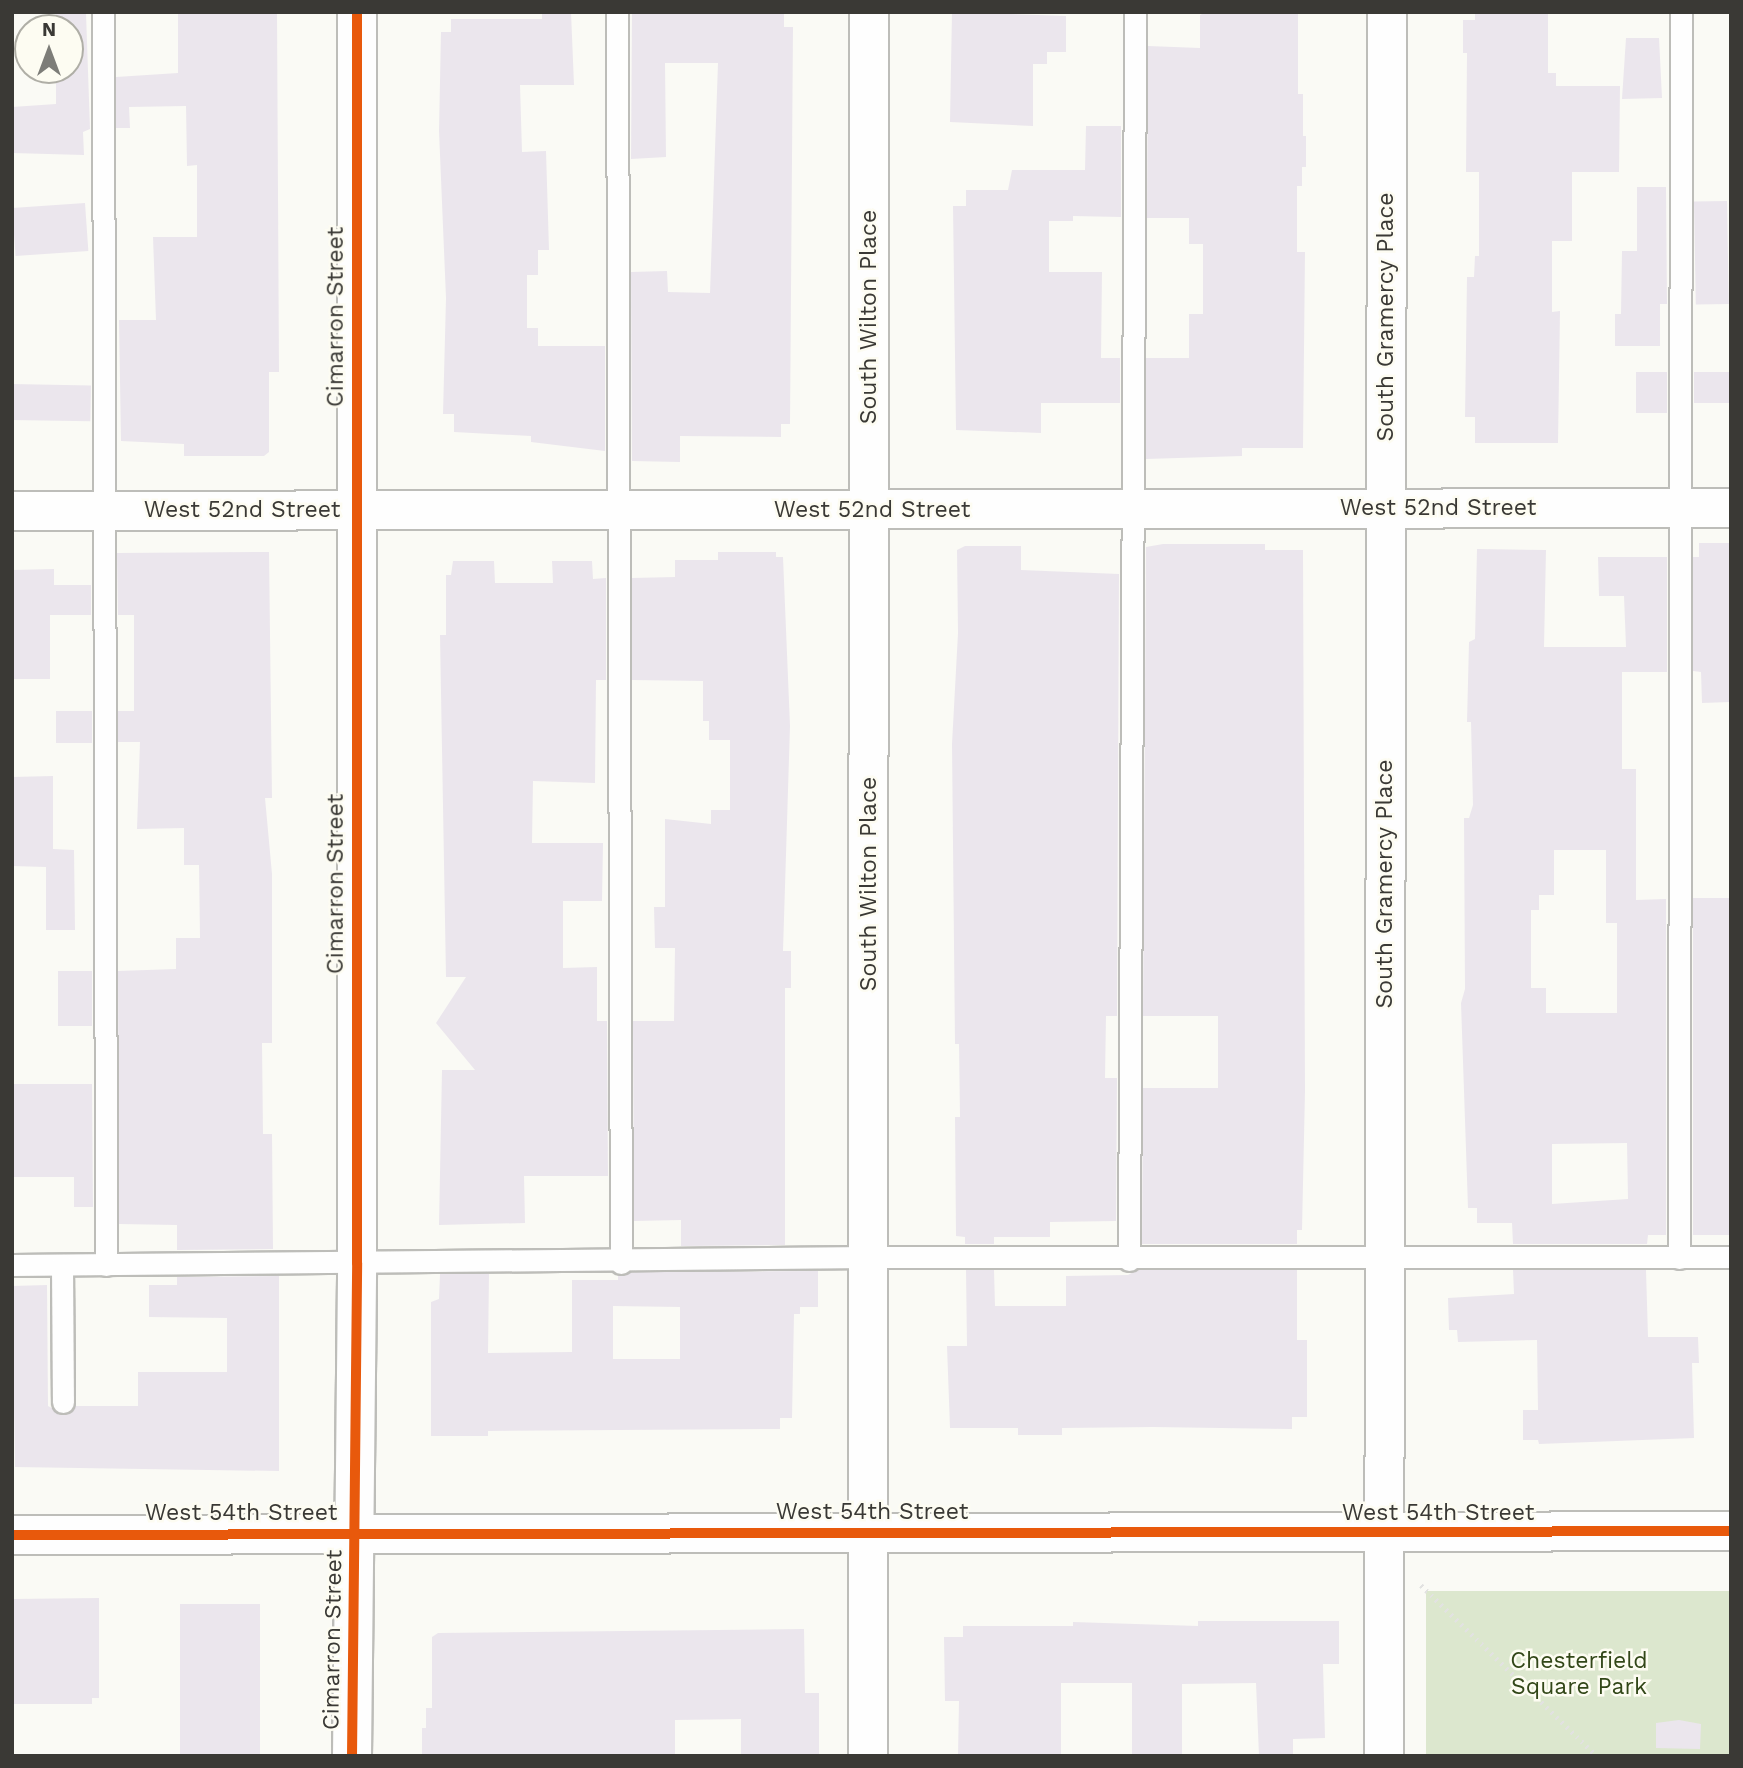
<!DOCTYPE html>
<html>
<head>
<meta charset="utf-8">
<style>
  body { margin:0 }
  #map { position:relative; width:1743px; height:1768px; overflow:hidden; background:#fafaf5; font-family:"Work Sans",sans-serif }
  div>[style] { position:absolute }
  [style*='--x'] { left:calc(var(--x)*1px); top:calc(var(--y)*1px); width:calc(var(--w)*1px); rotate:calc(var(--a)*1deg) }
  .green>* { inset:0; background:#dce7ce; transform-origin:0 0 }
  .building>* { inset:0; background:#ebe6ed; transform-origin:0 0 }
  .path>* { height:4.5px; margin-top:-2.25px; transform-origin:0; background:repeating-linear-gradient(90deg,#e2e2e1 0 2px,transparent 0 7px) }
  .roads { filter:drop-shadow(2px 0 #bdbdb9) drop-shadow(-2px 0 #bdbdb9) drop-shadow(0 2px #bdbdb9) drop-shadow(0 -2px #bdbdb9) }
  .service>* { height:21px; margin:-10.5px; padding:0 10.5px; transform-origin:10.5px; border-radius:10.5px; background:#fefefe }
  .minor>* { height:38px; margin:-19px; padding:0 19px; transform-origin:19px; border-radius:19px; background:#fefefe }
  .tertiary>* { height:38px; margin:-19px; padding:0 19px; transform-origin:19px; border-radius:19px; background:#fefefe }
  .cycleway>* { height:10px; margin:-5px; padding:0 5px; transform-origin:5px; border-radius:5px; background:#e8590c }
  span { translate:-50% -50%; white-space:nowrap; text-align:center; line-height:1.15; -webkit-text-stroke:5px #fdfcf2; paint-order:stroke }
  .street-label { font-size:23px; color:#3a3935 }
  .park-label { font-size:23px; color:#324718 }
  .frame { position:absolute; inset:0; border:14px solid #3a3935; pointer-events:none }
  .north { position:absolute; left:14px; top:14px; width:70px; height:70px; box-sizing:border-box; background:#fdfcf2; border:2px solid #afaea6; border-radius:50%; rotate:0deg; font-size:19px; font-weight:700; line-height:28px; text-align:center; color:#3a3935 }
  .north::after { content:''; display:block; margin:auto; width:24px; height:32px; background:#7d7d78; clip-path:polygon(50% 0,100% 100%,50% 72%,0 100%) }
</style>
</head>
<body>
<div id="map">
  <div class="green">
    <i style="left:1731px;top:1591px;width:165px;height:305px;rotate:90deg"></i>
  </div>
  <div class="building">
    <i style="clip-path:polygon(542px 12px,571px 12px,574px 85px,520px 85px,522px 152px,546px 151px,549px 250px,538px 250px,538px 275px,527px 275px,527px 328px,538px 328px,538px 346px,605px 346px,605px 451px,531px 442px,531px 436px,454px 432px,454px 414px,443px 414px,446px 298px,439px 131px,441px 32px,451px 32px,451px 19px,542px 19px)"></i>
    <i style="clip-path:polygon(632px 12px,784px 12px,784px 27px,793px 27px,790px 424px,781px 424px,781px 437px,680px 436px,680px 462px,632px 461px,631px 272px,667px 271px,668px 292px,710px 293px,718px 63px,665px 63px,666px 157px,631px 159px)"></i>
    <i style="clip-path:polygon(952px 12px,1066px 16px,1066px 52px,1047px 52px,1047px 64px,1033px 64px,1033px 126px,950px 122px)"></i>
    <i style="clip-path:polygon(1206px 12px,1298px 12px,1298px 94px,1303px 94px,1303px 136px,1306px 136px,1306px 167px,1302px 167px,1302px 186px,1297px 186px,1297px 252px,1305px 252px,1303px 448px,1242px 448px,1242px 456px,1146px 459px,1146px 358px,1189px 358px,1189px 314px,1203px 314px,1203px 244px,1189px 244px,1189px 218px,1147px 218px,1148px 46px,1200px 48px,1200px 15px)"></i>
    <i style="clip-path:polygon(1475px 12px,1548px 12px,1548px 73px,1556px 73px,1556px 86px,1620px 86px,1619px 172px,1572px 172px,1572px 241px,1552px 241px,1552px 312px,1560px 311px,1558px 443px,1475px 443px,1475px 417px,1465px 417px,1467px 277px,1474px 277px,1475px 256px,1479px 256px,1479px 172px,1466px 172px,1467px 53px,1463px 53px,1463px 20px,1475px 20px)"></i>
    <i style="clip-path:polygon(56px 13px,86px 13px,90px 129px,83px 132px,84px 155px,12px 153px,12px 107px,56px 104px,56px 70px,70px 70px,70px 28px,56px 28px)"></i>
    <i style="clip-path:polygon(277px 13px,279px 372px,269px 372px,269px 452px,264px 456px,184px 456px,184px 444px,121px 441px,119px 320px,156px 320px,153px 237px,197px 237px,197px 165px,187px 166px,186px 106px,129px 107px,130px 128px,116px 128px,116px 77px,178px 73px,178px 14px)"></i>
    <i style="clip-path:polygon(1626px 38px,1659px 38px,1662px 98px,1622px 99px)"></i>
    <i style="clip-path:polygon(1086px 126px,1121px 126px,1121px 217px,1073px 216px,1073px 221px,1049px 221px,1049px 272px,1102px 272px,1101px 358px,1120px 358px,1120px 403px,1041px 403px,1041px 433px,956px 430px,953px 206px,966px 206px,966px 190px,1008px 190px,1012px 170px,1085px 170px)"></i>
    <i style="clip-path:polygon(1637px 187px,1666px 187px,1667px 304px,1660px 304px,1660px 346px,1615px 346px,1615px 314px,1621px 314px,1622px 251px,1637px 251px)"></i>
    <i style="left:1727px;top:201px;width:103px;height:33px;rotate:89deg"></i>
    <i style="left:85px;top:203px;width:48px;height:73px;rotate:86deg"></i>
    <i style="left:1636px;top:372px;width:31px;height:41px"></i>
    <i style="left:1694px;top:372px;width:37px;height:31px"></i>
    <i style="left:12px;top:384px;width:79px;height:36px;rotate:1deg"></i>
    <i style="clip-path:polygon(1699px 543px,1731px 543px,1730px 702px,1702px 703px,1701px 672px,1693px 671px,1693px 557px,1699px 557px)"></i>
    <i style="clip-path:polygon(1163px 544px,1265px 544px,1265px 550px,1303px 550px,1305px 1091px,1302px 1230px,1297px 1230px,1297px 1244px,1142px 1244px,1143px 1088px,1218px 1088px,1218px 1016px,1143px 1016px,1146px 547px)"></i>
    <i style="clip-path:polygon(965px 546px,1021px 546px,1021px 570px,1119px 574px,1117px 1016px,1106px 1016px,1105px 1078px,1117px 1078px,1116px 1221px,1050px 1222px,1050px 1237px,994px 1237px,994px 1244px,965px 1244px,965px 1237px,956px 1236px,955px 1117px,960px 1117px,959px 1044px,955px 1044px,952px 744px,958px 633px,957px 550px)"></i>
    <i style="clip-path:polygon(evenodd,1477px 549px,1546px 550px,1544px 647px,1626px 647px,1624px 596px,1599px 596px,1598px 557px,1667px 557px,1667px 672px,1622px 672px,1622px 769px,1636px 769px,1636px 900px,1666px 899px,1666px 1235px,1648px 1235px,1647px 1244px,1513px 1244px,1512px 1223px,1477px 1223px,1477px 1208px,1468px 1208px,1461px 1003px,1465px 989px,1464px 818px,1469px 818px,1473px 805px,1471px 722px,1467px 722px,1469px 642px,1475px 639px,1477px 549px,1554px 850px,1606px 850px,1606px 923px,1617px 923px,1617px 1013px,1546px 1013px,1546px 988px,1531px 988px,1531px 910px,1539px 910px,1539px 895px,1554px 895px,1554px 850px,1477px 549px,1627px 1143px,1628px 1199px,1552px 1204px,1552px 1144px,1627px 1143px)"></i>
    <i style="clip-path:polygon(269px 552px,272px 798px,265px 798px,272px 874px,272px 1043px,262px 1043px,263px 1134px,272px 1134px,273px 1249px,177px 1250px,177px 1225px,119px 1224px,118px 971px,176px 969px,176px 938px,200px 938px,199px 865px,184px 865px,184px 828px,137px 829px,140px 742px,118px 742px,118px 711px,134px 711px,134px 615px,118px 615px,117px 553px)"></i>
    <i style="clip-path:polygon(718px 552px,776px 552px,776px 557px,783px 557px,790px 726px,783px 951px,791px 951px,791px 988px,785px 988px,785px 1245px,681px 1246px,681px 1220px,634px 1221px,633px 1021px,674px 1021px,675px 948px,655px 948px,654px 907px,665px 907px,665px 819px,711px 824px,711px 810px,730px 810px,730px 740px,709px 740px,709px 721px,703px 721px,703px 681px,632px 680px,632px 578px,675px 577px,675px 560px,718px 560px)"></i>
    <i style="clip-path:polygon(453px 561px,494px 561px,495px 583px,553px 583px,552px 561px,592px 561px,593px 579px,606px 578px,606px 680px,596px 680px,595px 783px,533px 781px,532px 843px,603px 843px,602px 901px,563px 901px,563px 968px,597px 967px,597px 1021px,607px 1021px,608px 1176px,524px 1176px,525px 1223px,439px 1225px,442px 1070px,475px 1070px,436px 1023px,466px 977px,446px 977px,440px 635px,446px 635px,446px 575px,451px 575px)"></i>
    <i style="clip-path:polygon(54px 569px,54px 585px,91px 585px,91px 615px,50px 615px,50px 679px,12px 679px,12px 570px)"></i>
    <i style="left:56px;top:711px;width:36px;height:32px"></i>
    <i style="clip-path:polygon(53px 776px,53px 849px,74px 850px,75px 930px,46px 930px,46px 867px,12px 866px,12px 777px)"></i>
    <i style="left:1729px;top:898px;width:337px;height:36px;rotate:90deg"></i>
    <i style="left:58px;top:971px;width:34px;height:55px"></i>
    <i style="clip-path:polygon(12px 1084px,92px 1084px,93px 1207px,74px 1207px,74px 1177px,12px 1177px)"></i>
    <i style="clip-path:polygon(966px 1270px,994px 1270px,995px 1306px,1066px 1306px,1066px 1276px,1128px 1275px,1137px 1270px,1297px 1270px,1297px 1340px,1307px 1340px,1307px 1417px,1292px 1417px,1292px 1429px,1153px 1427px,1062px 1428px,1062px 1435px,1018px 1435px,1018px 1428px,950px 1428px,947px 1346px,967px 1346px)"></i>
    <i style="clip-path:polygon(1513px 1270px,1646px 1270px,1648px 1337px,1698px 1337px,1699px 1363px,1692px 1363px,1694px 1438px,1539px 1444px,1538px 1440px,1523px 1440px,1523px 1410px,1538px 1410px,1537px 1340px,1458px 1342px,1457px 1330px,1449px 1330px,1448px 1298px,1514px 1294px)"></i>
    <i style="clip-path:polygon(evenodd,818px 1271px,818px 1307px,800px 1307px,800px 1314px,794px 1314px,792px 1418px,780px 1418px,780px 1429px,488px 1431px,488px 1436px,431px 1436px,431px 1302px,439px 1299px,440px 1274px,489px 1274px,488px 1353px,572px 1352px,572px 1280px,618px 1280px,618px 1275px,630px 1272px,818px 1271px,613px 1306px,680px 1307px,680px 1359px,613px 1359px,613px 1306px)"></i>
    <i style="clip-path:polygon(279px 1276px,279px 1471px,15px 1467px,12px 1286px,47px 1285px,48px 1406px,64px 1415px,75px 1406px,138px 1406px,138px 1372px,227px 1372px,227px 1318px,149px 1317px,149px 1285px,177px 1285px,177px 1277px)"></i>
    <i style="clip-path:polygon(99px 1598px,99px 1698px,92px 1698px,92px 1704px,12px 1704px,12px 1599px)"></i>
    <i style="left:180px;top:1604px;width:80px;height:152px"></i>
    <i style="clip-path:polygon(1198px 1621px,1339px 1621px,1339px 1664px,1323px 1664px,1325px 1738px,1293px 1739px,1293px 1756px,1259px 1756px,1256px 1683px,1182px 1684px,1182px 1756px,1132px 1756px,1132px 1683px,1061px 1683px,1061px 1756px,958px 1756px,959px 1701px,945px 1701px,944px 1637px,963px 1637px,963px 1626px,1073px 1626px,1073px 1622px,1198px 1626px)"></i>
    <i style="clip-path:polygon(804px 1629px,805px 1693px,819px 1693px,819px 1756px,741px 1756px,741px 1719px,675px 1720px,675px 1756px,422px 1756px,422px 1728px,426px 1728px,426px 1708px,432px 1708px,432px 1637px,438px 1633px)"></i>
    <i style="clip-path:polygon(1679px 1720px,1701px 1724px,1700px 1749px,1656px 1748px,1656px 1723px)"></i>
  </div>
  <div class="path">
    <i style="--x:1421;--y:1585;--w:245;--a:44.2"></i>
  </div>
  <div class="roads">
    <div class="service">
      <i style="--x:103;--y:12;--w:1253;--a:89.86"></i>
      <i style="--x:617;--y:12;--w:1251;--a:89.82"></i>
      <i style="--x:1679;--y:1258;--w:1246;--a:-89.91"></i>
      <i style="--x:1129;--y:1260;--w:1248;--a:-89.72"></i>
      <i style="--x:12;--y:1265;--w:857;--a:-0.53"></i>
      <i style="--x:869;--y:1257;--w:862;--a:0"></i>
      <i style="--x:62;--y:1265;--w:137;--a:89.6"></i>
    </div>
    <div class="minor">
      <i style="--x:12;--y:511;--w:1719;--a:-0.1"></i>
      <i style="--x:352;--y:1756;--w:493;--a:-89.4"></i>
      <i style="--x:357;--y:1263;--w:1251;--a:-90"></i>
      <i style="--x:868;--y:1756;--w:1744;--a:-89.97"></i>
      <i style="--x:1384;--y:1756;--w:1744;--a:-89.9"></i>
    </div>
    <div class="tertiary">
      <i style="--x:12;--y:1535;--w:1719;--a:-0.13"></i>
    </div>
  </div>
  <div class="cycleway">
    <i style="--x:12;--y:1535;--w:1719;--a:-0.13"></i>
    <i style="--x:352;--y:1756;--w:493;--a:-89.4"></i>
    <i style="--x:357;--y:1263;--w:1251;--a:-90"></i>
  </div>
  <div class="street-label">
    <span style="left:336px;top:317px;rotate:-90deg">Cimarron Street</span>
    <span style="left:869px;top:317px;rotate:-90deg">South Wilton Place</span>
    <span style="left:1386px;top:317px;rotate:-90deg">South Gramercy Place</span>
    <span style="left:1438px;top:508px">West 52nd Street</span>
    <span style="left:242px;top:510px">West 52nd Street</span>
    <span style="left:872px;top:510px">West 52nd Street</span>
    <span style="left:336px;top:884px;rotate:-90deg">Cimarron Street</span>
    <span style="left:869px;top:884px;rotate:-90deg">South Wilton Place</span>
    <span style="left:1385px;top:884px;rotate:-90deg">South Gramercy Place</span>
    <span style="left:872px;top:1512px">West 54th Street</span>
    <span style="left:241px;top:1513px">West 54th Street</span>
    <span style="left:1438px;top:1513px">West 54th Street</span>
    <span style="left:333px;top:1640px;rotate:-89deg">Cimarron Street</span>
  </div>
  <div class="park-label">
    <span style="left:1579px;top:1674px">Chesterfield<br>Square Park</span>
  </div>
  <div class="frame"></div>
  <div class="north">N</div>
</div>
</body>
</html>
